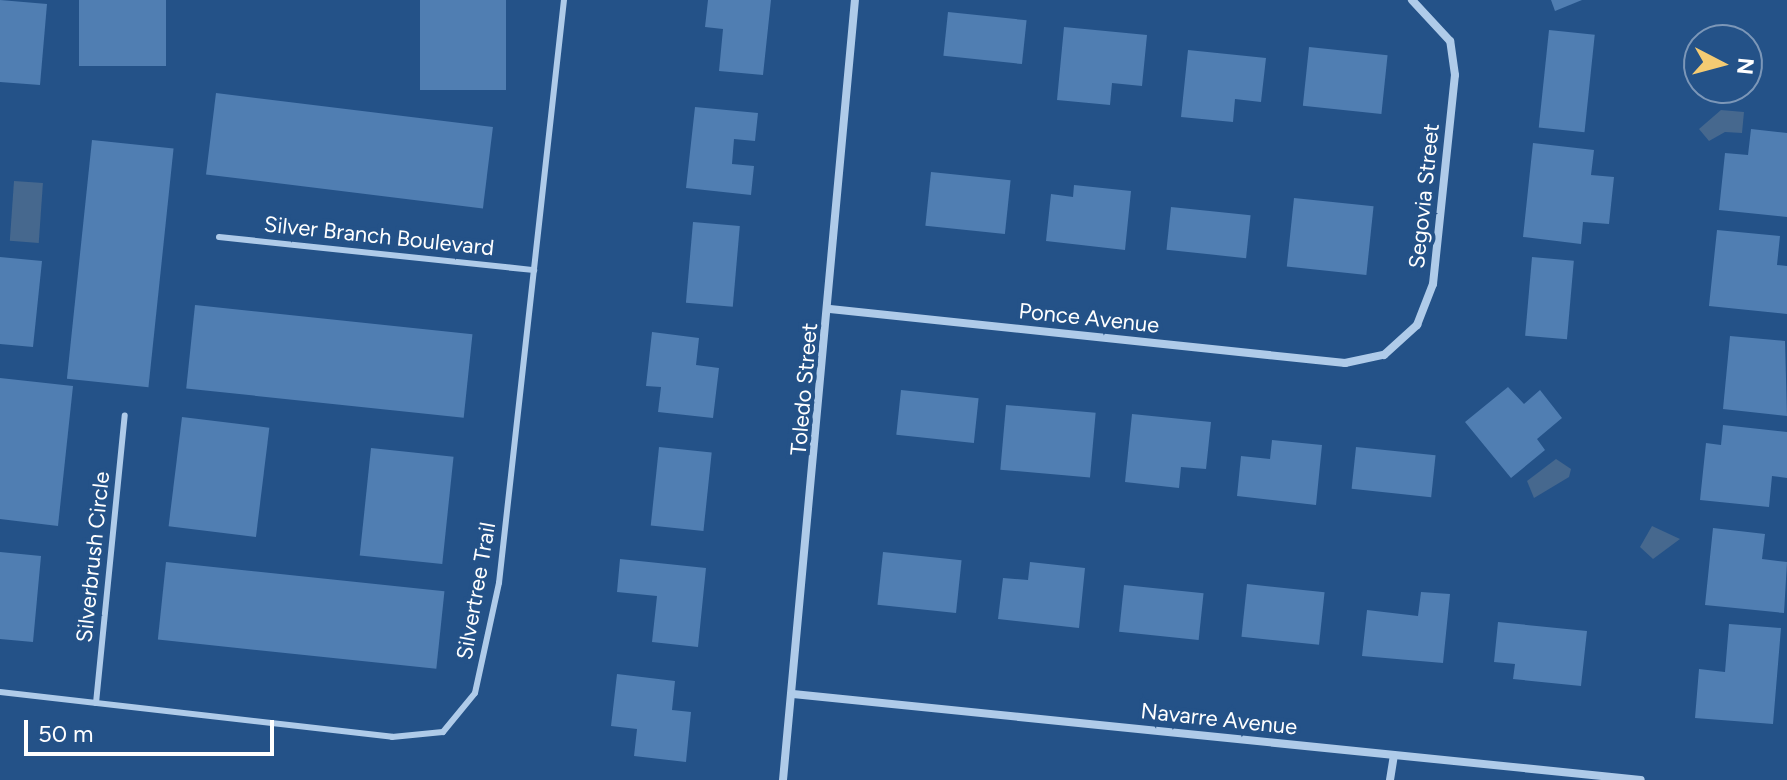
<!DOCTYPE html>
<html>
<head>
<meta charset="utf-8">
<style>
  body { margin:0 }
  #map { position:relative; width:1787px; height:780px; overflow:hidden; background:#245288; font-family:Figtree,sans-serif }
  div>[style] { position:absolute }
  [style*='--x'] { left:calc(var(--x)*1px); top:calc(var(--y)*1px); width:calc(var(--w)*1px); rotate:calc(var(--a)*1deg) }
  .water>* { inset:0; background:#46688e; transform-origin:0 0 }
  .building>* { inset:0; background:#507eb2; transform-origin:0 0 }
  .lane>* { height:6px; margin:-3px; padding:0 3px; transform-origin:3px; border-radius:3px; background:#afcbe9 }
  .street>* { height:8px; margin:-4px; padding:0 4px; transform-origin:4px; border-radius:4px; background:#afcbe9 }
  span { translate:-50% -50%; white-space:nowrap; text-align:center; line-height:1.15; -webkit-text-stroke:8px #245288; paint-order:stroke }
  .street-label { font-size:22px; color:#fff }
  .north { position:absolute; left:1683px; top:24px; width:80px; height:80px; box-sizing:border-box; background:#245288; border:2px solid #7c97b8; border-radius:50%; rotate:96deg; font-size:22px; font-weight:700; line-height:32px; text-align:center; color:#fff }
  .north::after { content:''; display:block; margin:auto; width:28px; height:36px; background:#f4cb73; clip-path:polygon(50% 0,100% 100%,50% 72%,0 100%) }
  .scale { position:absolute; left:24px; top:720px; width:250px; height:36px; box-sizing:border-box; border:4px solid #fff; border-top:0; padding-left:10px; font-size:24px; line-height:28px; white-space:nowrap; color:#fff; -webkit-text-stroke:6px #245288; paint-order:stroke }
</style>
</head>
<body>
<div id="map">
  <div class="water">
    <i style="clip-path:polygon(1721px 110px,1744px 112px,1742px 133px,1725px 132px,1709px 141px,1699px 129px)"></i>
    <i style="left:14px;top:181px;width:29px;height:60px;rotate:4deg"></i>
    <i style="clip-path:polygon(1556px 459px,1571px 469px,1569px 477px,1534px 498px,1527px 481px)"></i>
    <i style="clip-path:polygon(1652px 526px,1680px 539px,1653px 559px,1640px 547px)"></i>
  </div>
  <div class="building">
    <i style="clip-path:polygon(0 0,47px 4px,40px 85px,0 82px)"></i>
    <i style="left:79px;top:0;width:87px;height:66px"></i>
    <i style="left:420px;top:0;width:86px;height:90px"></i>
    <i style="clip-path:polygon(708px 0,771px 0,763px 75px,719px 71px,723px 29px,705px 27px)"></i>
    <i style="clip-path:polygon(1551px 0,1582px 0,1555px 11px)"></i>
    <i style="left:948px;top:12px;width:79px;height:44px;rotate:6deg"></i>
    <i style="clip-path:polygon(1064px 27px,1147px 35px,1142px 86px,1112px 83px,1110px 105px,1057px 100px)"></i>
    <i style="left:1549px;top:30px;width:46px;height:98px;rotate:6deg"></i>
    <i style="left:1309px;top:47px;width:79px;height:59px;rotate:6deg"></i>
    <i style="clip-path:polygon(1188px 50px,1266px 58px,1261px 102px,1235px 99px,1233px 122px,1181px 117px)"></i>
    <i style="left:216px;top:93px;width:279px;height:82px;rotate:7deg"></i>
    <i style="clip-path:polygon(695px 107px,758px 113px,755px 141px,734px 139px,732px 164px,754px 166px,751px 195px,686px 188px)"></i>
    <i style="clip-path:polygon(1751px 129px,1787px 133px,1787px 217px,1719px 210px,1725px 153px,1748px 155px)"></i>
    <i style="left:92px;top:140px;width:82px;height:240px;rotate:6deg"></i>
    <i style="clip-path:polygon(1533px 143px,1594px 150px,1591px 175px,1614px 177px,1609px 224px,1583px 222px,1581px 244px,1523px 237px)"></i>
    <i style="left:931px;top:172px;width:80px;height:54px;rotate:6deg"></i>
    <i style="clip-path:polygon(1074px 185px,1131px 191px,1125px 250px,1046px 241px,1051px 194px,1073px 197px)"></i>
    <i style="left:1294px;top:198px;width:80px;height:69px;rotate:6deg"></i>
    <i style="left:1171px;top:207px;width:80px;height:43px;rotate:6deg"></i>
    <i style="left:693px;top:222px;width:47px;height:81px;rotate:5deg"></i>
    <i style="clip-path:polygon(1717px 230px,1780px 236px,1777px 265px,1787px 266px,1787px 314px,1709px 306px)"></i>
    <i style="clip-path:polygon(0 257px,42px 261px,33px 347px,0 344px)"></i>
    <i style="left:1532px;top:257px;width:42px;height:79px;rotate:5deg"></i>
    <i style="left:195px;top:305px;width:279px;height:84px;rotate:6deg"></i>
    <i style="clip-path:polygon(652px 332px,699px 338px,696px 365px,719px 368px,713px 418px,658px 412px,661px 387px,646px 386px)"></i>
    <i style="clip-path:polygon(1730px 336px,1785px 341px,1787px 416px,1723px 409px)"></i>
    <i style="clip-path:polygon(0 378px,73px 386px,58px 526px,0 519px)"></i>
    <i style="clip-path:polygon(1508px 387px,1524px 404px,1540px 390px,1562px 418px,1537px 439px,1545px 450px,1511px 478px,1465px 422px)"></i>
    <i style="left:901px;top:390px;width:78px;height:45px;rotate:6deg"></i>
    <i style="left:1006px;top:405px;width:90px;height:65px;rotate:5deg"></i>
    <i style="clip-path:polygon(1132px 414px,1211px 422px,1206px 469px,1181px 467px,1179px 488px,1125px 482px)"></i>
    <i style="left:182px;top:417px;width:88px;height:110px;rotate:7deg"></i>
    <i style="clip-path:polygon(1723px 425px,1787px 432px,1787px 478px,1772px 476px,1769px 507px,1700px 500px,1706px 443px,1721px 445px)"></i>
    <i style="clip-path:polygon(1272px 440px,1322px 445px,1316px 505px,1237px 496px,1241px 456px,1270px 459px)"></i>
    <i style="left:659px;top:447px;width:53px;height:79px;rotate:6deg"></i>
    <i style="left:1356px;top:447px;width:80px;height:42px;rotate:6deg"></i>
    <i style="left:371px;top:448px;width:83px;height:108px;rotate:6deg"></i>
    <i style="clip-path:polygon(1713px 528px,1765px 534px,1762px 559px,1787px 562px,1784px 613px,1705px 605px)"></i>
    <i style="clip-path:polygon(0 552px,41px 556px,33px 642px,0 639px)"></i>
    <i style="left:883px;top:552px;width:79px;height:53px;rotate:6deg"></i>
    <i style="clip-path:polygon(620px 559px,706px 568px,698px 647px,652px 642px,657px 596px,617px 592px)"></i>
    <i style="left:166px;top:562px;width:280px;height:78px;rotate:6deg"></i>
    <i style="clip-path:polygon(1030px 562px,1085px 568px,1079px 628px,998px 619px,1003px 578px,1028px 580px)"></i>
    <i style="left:1247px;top:584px;width:78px;height:53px;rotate:6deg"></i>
    <i style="left:1124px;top:585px;width:80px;height:47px;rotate:6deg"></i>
    <i style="clip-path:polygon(1421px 592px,1450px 594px,1443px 663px,1362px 656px,1367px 610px,1418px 616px)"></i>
    <i style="clip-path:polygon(1498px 622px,1587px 631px,1581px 686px,1513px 679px,1515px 664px,1494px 662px)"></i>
    <i style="clip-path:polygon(1729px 624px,1781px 628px,1773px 724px,1695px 718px,1699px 669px,1725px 672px)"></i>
    <i style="clip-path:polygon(617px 674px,675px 681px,672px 710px,691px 712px,686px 762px,634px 756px,637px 729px,611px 726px)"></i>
  </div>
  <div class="lane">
    <i style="--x:219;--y:237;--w:317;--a:6"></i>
    <i style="--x:0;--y:692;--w:395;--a:6.5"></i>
    <i style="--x:392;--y:737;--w:51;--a:-5.6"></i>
    <i style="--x:443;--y:732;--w:50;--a:-50.6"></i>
    <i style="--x:475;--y:693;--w:113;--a:-77.7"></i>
    <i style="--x:499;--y:583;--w:587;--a:-83.64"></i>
    <i style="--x:96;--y:703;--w:289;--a:-84.3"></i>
  </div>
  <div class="street">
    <i style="--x:830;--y:309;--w:518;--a:5.99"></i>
    <i style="--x:1345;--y:363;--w:40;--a:-12"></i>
    <i style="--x:1384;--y:355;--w:45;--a:-42.3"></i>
    <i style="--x:1417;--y:325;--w:44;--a:-68.7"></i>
    <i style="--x:1433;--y:284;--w:210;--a:-84"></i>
    <i style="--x:1455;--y:75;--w:34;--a:-98"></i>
    <i style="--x:1450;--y:41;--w:56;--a:-132.8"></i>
    <i style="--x:793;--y:694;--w:852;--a:5.79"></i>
    <i style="--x:783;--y:780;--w:783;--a:-84.73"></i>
    <i style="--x:1390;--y:780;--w:25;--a:-81"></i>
  </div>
  <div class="street-label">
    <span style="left:1424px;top:196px;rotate:-84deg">Segovia Street</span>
    <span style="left:379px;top:236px;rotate:6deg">Silver Branch Boulevard</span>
    <span style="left:1089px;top:318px;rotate:6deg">Ponce Avenue</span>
    <span style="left:804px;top:389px;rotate:-85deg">Toledo Street</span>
    <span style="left:93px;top:557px;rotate:-84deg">Silverbrush Circle</span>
    <span style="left:476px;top:591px;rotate:-80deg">Silvertree Trail</span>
    <span style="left:1219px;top:719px;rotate:6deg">Navarre Avenue</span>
  </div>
  <div class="north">N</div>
  <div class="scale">50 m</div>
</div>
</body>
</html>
